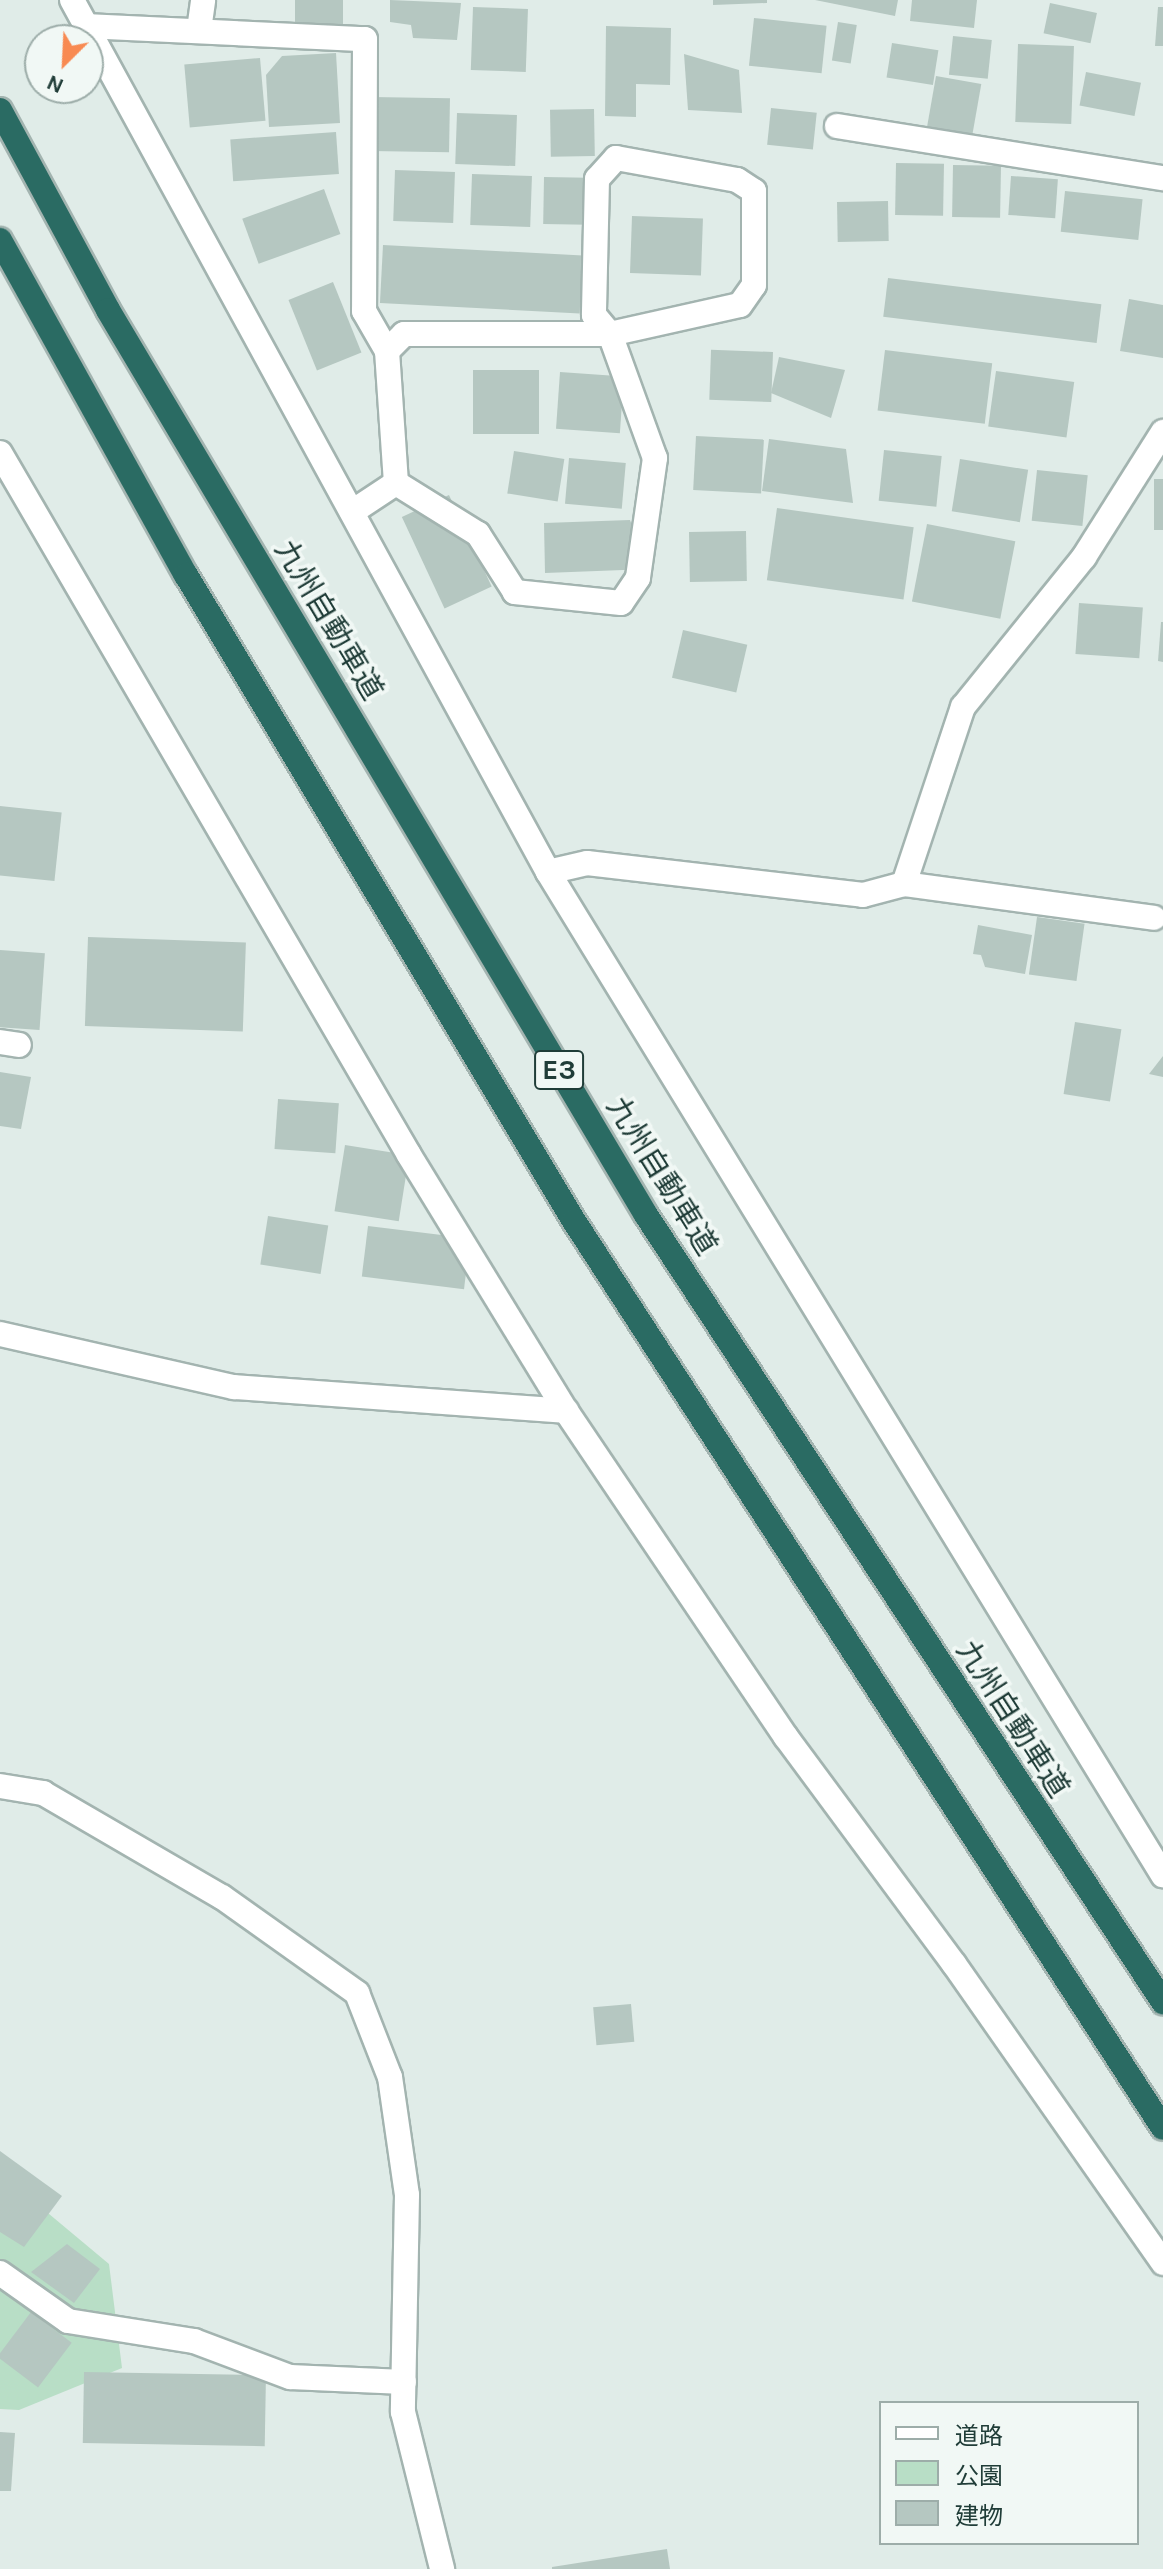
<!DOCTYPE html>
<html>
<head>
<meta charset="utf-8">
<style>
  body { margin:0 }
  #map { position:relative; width:1163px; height:2569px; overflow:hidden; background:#e0ece8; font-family:Karla,"Noto Sans JP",sans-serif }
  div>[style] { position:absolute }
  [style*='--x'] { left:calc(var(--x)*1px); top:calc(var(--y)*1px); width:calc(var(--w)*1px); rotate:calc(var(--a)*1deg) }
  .green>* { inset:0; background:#b8dec6 }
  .building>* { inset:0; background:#b5c7c1; transform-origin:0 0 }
  .roads { filter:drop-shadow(2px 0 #a3b4b0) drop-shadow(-2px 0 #a3b4b0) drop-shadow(0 2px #a3b4b0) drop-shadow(0 -2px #a3b4b0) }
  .minor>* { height:24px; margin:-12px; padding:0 12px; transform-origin:12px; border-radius:12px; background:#fff }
  .motorway>* { height:24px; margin:-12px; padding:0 12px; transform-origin:12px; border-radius:12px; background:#2a6b63 }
  span { translate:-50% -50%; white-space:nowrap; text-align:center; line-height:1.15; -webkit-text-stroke:7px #f1f8f5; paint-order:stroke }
  .shield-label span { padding:2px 6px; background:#f1f8f5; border:2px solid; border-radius:6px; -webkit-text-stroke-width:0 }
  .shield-label { font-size:28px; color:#203d38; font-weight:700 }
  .street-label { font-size:30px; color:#203d38 }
  .legend { position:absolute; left:879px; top:2401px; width:260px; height:144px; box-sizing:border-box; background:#f1f8f5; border:2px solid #9dada9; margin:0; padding:10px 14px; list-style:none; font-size:24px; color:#203d38 }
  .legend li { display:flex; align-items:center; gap:16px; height:40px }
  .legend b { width:40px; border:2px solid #9dada9 }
  .north { position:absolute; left:24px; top:24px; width:80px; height:80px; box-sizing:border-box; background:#f1f8f5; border:2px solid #9dada9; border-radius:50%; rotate:204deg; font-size:22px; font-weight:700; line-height:32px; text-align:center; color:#203d38 }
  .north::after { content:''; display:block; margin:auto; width:28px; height:36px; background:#f88a52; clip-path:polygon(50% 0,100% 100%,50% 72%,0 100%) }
</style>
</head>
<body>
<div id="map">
  <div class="green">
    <i style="clip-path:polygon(0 2173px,109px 2264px,122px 2368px,19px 2410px,0 2409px)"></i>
  </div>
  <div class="building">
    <i style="left:295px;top:0;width:48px;height:30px"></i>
    <i style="clip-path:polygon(390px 0,461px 3px,457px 40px,413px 38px,411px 25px,390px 22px)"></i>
    <i style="clip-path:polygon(713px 0,767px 0,767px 3px,713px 5px)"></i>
    <i style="clip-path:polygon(815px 0,898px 0,895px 16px)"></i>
    <i style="clip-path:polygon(912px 0,977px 0,974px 28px,910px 21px)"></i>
    <i style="left:1050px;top:3px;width:48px;height:31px;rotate:12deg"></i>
    <i style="left:473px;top:7px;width:55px;height:63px;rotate:2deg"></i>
    <i style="clip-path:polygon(1158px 7px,1163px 7px,1163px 46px,1155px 46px)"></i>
    <i style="left:754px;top:18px;width:73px;height:48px;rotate:6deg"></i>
    <i style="left:838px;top:22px;width:19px;height:39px;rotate:9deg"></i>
    <i style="clip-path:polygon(606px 26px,671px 28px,670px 85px,636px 84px,636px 117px,605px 116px)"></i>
    <i style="left:953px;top:36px;width:39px;height:39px;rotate:6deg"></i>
    <i style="left:892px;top:43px;width:47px;height:35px;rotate:9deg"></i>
    <i style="left:1018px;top:44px;width:56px;height:78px;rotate:2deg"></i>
    <i style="clip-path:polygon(336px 53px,340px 123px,269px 127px,266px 75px,282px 56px)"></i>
    <i style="clip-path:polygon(684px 54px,739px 70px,742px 113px,688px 110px)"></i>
    <i style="left:260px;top:58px;width:63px;height:76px;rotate:85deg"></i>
    <i style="left:1086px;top:72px;width:56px;height:34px;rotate:11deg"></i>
    <i style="left:936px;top:76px;width:46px;height:52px;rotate:10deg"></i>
    <i style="left:372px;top:97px;width:78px;height:54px;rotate:1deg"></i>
    <i style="left:771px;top:108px;width:46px;height:37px;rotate:6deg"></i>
    <i style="left:594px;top:109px;width:47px;height:44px;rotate:89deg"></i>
    <i style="left:457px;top:113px;width:60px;height:51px;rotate:2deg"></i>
    <i style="left:336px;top:132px;width:42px;height:106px;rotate:86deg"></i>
    <i style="left:896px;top:163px;width:48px;height:52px;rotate:1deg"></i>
    <i style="left:953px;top:165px;width:48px;height:52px;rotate:1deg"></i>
    <i style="left:395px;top:170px;width:60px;height:51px;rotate:2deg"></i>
    <i style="left:472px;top:174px;width:60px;height:51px;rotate:2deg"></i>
    <i style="left:1011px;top:176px;width:47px;height:39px;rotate:4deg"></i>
    <i style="left:544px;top:177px;width:44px;height:47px;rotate:1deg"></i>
    <i style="left:324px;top:189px;width:48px;height:87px;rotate:70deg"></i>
    <i style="left:1065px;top:191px;width:78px;height:41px;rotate:6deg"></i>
    <i style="left:888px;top:201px;width:40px;height:51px;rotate:89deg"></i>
    <i style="left:632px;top:216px;width:71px;height:57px;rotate:2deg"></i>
    <i style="left:383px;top:245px;width:200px;height:58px;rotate:3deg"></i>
    <i style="left:888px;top:278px;width:215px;height:39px;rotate:7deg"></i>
    <i style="left:333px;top:282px;width:76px;height:48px;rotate:68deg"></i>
    <i style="clip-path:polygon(1129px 299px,1163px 305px,1163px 358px,1120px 351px)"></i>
    <i style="left:885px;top:350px;width:108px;height:61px;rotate:7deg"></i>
    <i style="left:773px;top:352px;width:50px;height:62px;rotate:92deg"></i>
    <i style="clip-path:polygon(779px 357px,845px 370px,831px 418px,771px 393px)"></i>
    <i style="left:473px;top:370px;width:66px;height:64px"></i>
    <i style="left:996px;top:371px;width:79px;height:56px;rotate:8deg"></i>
    <i style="left:560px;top:372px;width:64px;height:57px;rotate:4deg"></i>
    <i style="left:696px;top:436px;width:68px;height:54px;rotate:3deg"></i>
    <i style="clip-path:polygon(769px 439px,846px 449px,853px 503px,762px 491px)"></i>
    <i style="left:884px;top:450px;width:58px;height:51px;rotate:6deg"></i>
    <i style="left:514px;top:451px;width:51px;height:43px;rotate:9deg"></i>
    <i style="left:569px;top:458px;width:57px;height:46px;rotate:5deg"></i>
    <i style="left:960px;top:459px;width:69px;height:53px;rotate:9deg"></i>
    <i style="left:1037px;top:470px;width:51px;height:51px;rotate:6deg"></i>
    <i style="left:1154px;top:479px;width:9px;height:51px"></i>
    <i style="left:449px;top:495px;width:101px;height:52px;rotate:65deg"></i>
    <i style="left:777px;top:508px;width:138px;height:73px;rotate:8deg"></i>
    <i style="clip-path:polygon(630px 520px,649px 569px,545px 573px,544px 523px)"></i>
    <i style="left:927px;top:524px;width:90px;height:79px;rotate:11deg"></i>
    <i style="left:746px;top:531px;width:50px;height:57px;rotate:89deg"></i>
    <i style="left:1079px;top:603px;width:64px;height:51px;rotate:4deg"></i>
    <i style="clip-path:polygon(1161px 622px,1163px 622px,1163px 662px,1158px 661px)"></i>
    <i style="left:683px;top:630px;width:66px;height:49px;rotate:13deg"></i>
    <i style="left:0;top:806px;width:62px;height:69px;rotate:6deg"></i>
    <i style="left:1037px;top:917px;width:48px;height:58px;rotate:8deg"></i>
    <i style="clip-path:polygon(978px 925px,1032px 935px,1025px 974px,985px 967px,981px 955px,973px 954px)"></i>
    <i style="left:88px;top:937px;width:158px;height:89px;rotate:2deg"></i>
    <i style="left:0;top:950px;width:45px;height:77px;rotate:4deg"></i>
    <i style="left:1075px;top:1022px;width:47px;height:73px;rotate:9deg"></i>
    <i style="clip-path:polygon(1163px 1056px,1163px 1077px,1149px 1074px)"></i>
    <i style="clip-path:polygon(0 1072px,31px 1077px,21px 1129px,0 1126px)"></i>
    <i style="left:278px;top:1099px;width:61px;height:50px;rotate:4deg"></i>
    <i style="left:345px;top:1145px;width:65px;height:67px;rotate:9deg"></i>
    <i style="left:268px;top:1216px;width:61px;height:49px;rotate:9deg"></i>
    <i style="left:368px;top:1226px;width:103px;height:51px;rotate:7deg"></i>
    <i style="left:631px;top:2004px;width:38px;height:38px;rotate:85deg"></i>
    <i style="clip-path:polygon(0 2151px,62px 2196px,24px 2247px,0 2232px)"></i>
    <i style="clip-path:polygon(67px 2244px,100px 2269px,74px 2303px,31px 2272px)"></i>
    <i style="left:31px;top:2312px;width:51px;height:56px;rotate:37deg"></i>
    <i style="left:84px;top:2372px;width:182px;height:71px;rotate:1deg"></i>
    <i style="clip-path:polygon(0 2432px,15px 2433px,11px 2491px,0 2491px)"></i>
    <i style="clip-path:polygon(667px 2549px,670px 2569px,552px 2569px,552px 2567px)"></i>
  </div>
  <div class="roads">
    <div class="minor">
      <i style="--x:72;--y:0;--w:993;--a:61.37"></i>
      <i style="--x:548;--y:872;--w:1177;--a:58.49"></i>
      <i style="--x:85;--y:26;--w:280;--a:2.7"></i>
      <i style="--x:365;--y:39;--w:272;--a:90.2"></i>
      <i style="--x:364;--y:311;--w:46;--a:60.1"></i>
      <i style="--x:199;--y:30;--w:30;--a:-82"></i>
      <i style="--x:837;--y:126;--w:330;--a:9.1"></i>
      <i style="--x:0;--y:453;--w:812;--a:59.77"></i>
      <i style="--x:409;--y:1155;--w:300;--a:58.5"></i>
      <i style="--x:566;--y:1411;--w:393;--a:56"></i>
      <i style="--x:786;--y:1737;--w:282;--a:53.5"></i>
      <i style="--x:954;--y:1964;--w:365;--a:55"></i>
      <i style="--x:352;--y:512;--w:53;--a:-33.4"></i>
      <i style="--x:396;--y:483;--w:132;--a:-93.9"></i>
      <i style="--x:387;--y:351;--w:24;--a:-45"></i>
      <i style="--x:404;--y:334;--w:206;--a:0"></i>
      <i style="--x:610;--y:334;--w:133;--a:-12.6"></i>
      <i style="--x:740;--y:305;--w:24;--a:-55"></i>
      <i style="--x:754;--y:285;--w:94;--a:-90"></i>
      <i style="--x:754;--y:191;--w:20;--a:-147"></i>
      <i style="--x:737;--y:180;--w:123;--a:-169.7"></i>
      <i style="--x:616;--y:158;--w:28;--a:132"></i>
      <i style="--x:597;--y:179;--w:136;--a:91.3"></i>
      <i style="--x:594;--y:315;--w:25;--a:50"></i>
      <i style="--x:610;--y:334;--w:132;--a:70.1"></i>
      <i style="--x:655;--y:458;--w:121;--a:98.1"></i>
      <i style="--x:638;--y:578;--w:30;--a:124"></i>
      <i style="--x:621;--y:603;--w:107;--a:-174.1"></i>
      <i style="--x:515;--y:592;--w:69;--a:-122.5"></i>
      <i style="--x:478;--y:534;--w:97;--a:-148.1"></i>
      <i style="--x:548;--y:872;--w:40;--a:-13"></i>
      <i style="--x:587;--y:863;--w:278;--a:6.6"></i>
      <i style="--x:863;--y:895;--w:42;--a:-15"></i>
      <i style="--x:904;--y:884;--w:187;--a:-71.6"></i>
      <i style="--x:963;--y:707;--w:193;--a:-51.1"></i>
      <i style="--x:1084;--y:557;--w:148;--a:-57.7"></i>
      <i style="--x:904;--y:884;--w:252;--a:7.7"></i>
      <i style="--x:0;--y:1042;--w:19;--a:9"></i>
      <i style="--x:0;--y:1334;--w:240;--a:12.8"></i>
      <i style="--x:234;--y:1387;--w:333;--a:4.1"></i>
      <i style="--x:0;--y:1786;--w:44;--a:9.2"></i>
      <i style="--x:43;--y:1793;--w:207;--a:30.2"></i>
      <i style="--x:222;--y:1897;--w:166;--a:35.4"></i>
      <i style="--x:357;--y:1993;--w:90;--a:68.6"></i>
      <i style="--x:390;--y:2077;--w:119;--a:81.8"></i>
      <i style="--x:407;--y:2195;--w:217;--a:91.1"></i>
      <i style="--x:403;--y:2412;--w:162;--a:76"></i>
      <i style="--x:0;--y:2273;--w:83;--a:35.2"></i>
      <i style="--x:68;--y:2321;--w:128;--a:9"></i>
      <i style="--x:194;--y:2341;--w:103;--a:20.6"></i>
      <i style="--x:290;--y:2377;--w:114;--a:2.5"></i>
    </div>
    <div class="motorway">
      <i style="--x:0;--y:110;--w:227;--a:61.6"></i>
      <i style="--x:108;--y:310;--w:1053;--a:59.27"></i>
      <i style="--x:646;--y:1215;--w:942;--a:56.7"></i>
      <i style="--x:0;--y:240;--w:383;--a:61"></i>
      <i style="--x:186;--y:575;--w:754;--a:59.01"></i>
      <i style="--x:574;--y:1221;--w:1081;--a:57"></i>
    </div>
  </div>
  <div class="shield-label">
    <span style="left:559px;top:1070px">E3</span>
  </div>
  <div class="street-label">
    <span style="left:329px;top:620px;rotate:59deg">九州自動車道</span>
    <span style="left:662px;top:1176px;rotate:58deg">九州自動車道</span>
    <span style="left:1013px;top:1719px;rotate:57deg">九州自動車道</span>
  </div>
  <ul class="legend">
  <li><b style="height:10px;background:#fff"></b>道路</li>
  <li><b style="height:22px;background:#b8dec6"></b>公園</li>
  <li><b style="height:22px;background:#b5c7c1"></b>建物</li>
  </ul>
  <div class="north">N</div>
</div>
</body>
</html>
